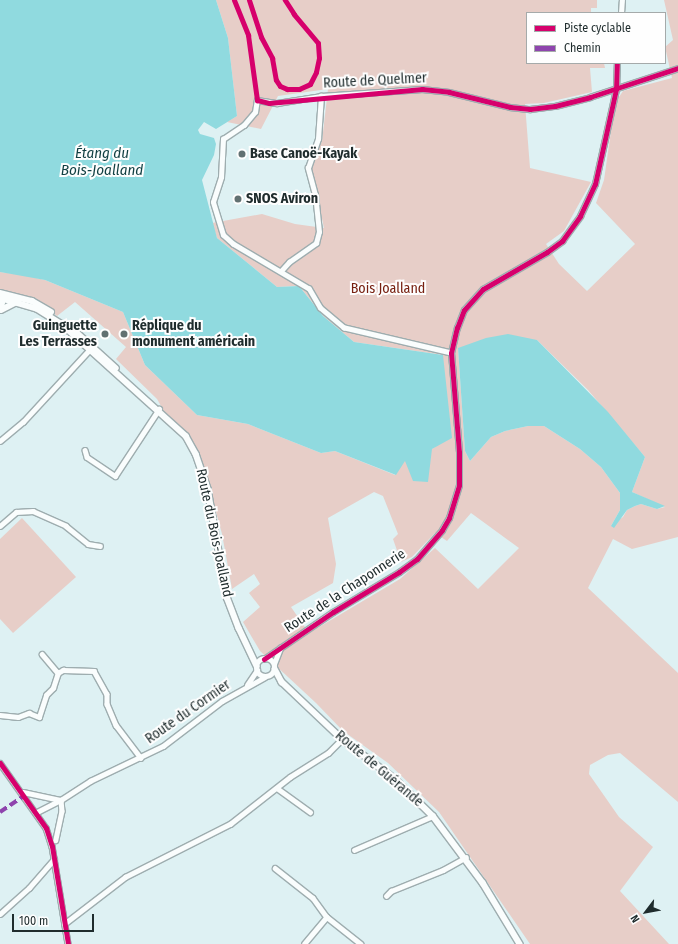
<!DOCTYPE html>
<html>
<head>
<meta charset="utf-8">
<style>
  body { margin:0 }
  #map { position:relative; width:678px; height:944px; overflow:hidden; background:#def1f3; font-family:"Fira Sans Condensed",sans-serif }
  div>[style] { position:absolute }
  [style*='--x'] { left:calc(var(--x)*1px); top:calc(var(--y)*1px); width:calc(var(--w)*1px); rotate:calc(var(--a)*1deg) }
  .green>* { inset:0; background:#e7cec8 }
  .water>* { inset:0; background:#90dadf }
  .roads { filter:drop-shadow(1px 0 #9eadaf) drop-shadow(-1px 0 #9eadaf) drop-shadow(0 1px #9eadaf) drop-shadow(0 -1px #9eadaf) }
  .minor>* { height:4.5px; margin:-2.25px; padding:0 2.25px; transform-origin:2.25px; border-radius:2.25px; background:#fafdfd }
  .tertiary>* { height:5.5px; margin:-2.75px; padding:0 2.75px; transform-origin:2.75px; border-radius:2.75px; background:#fafdfd }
  .tertiary>.ring { margin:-2.75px; padding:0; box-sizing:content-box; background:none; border:5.5px solid #fafdfd; border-radius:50% }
  .quiet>* { height:4px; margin-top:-2px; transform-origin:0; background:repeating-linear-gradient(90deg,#8e44ad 0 8px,transparent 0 12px) }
  .cycleway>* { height:5px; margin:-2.5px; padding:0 2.5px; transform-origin:2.5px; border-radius:2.5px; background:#d6006c }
  .dots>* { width:11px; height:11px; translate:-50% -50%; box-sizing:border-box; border:2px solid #fefefe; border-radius:50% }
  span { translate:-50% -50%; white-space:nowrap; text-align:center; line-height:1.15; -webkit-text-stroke:4px #fefefe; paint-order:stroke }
  .street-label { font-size:14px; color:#1f2c2d }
  .poi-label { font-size:14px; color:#1f2c2d; font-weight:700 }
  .left { translate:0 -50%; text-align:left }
  .right { translate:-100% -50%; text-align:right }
  .park-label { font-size:14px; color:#772010 }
  .water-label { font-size:15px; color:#103f42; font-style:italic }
  .legend { position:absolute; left:526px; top:12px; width:140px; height:52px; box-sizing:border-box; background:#fefefe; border:1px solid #a5aaaa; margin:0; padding:5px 7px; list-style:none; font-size:12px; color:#1f2c2d }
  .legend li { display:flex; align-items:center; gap:8px; height:20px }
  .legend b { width:20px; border:1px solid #a5aaaa }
  .north { position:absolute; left:626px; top:892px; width:40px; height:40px; -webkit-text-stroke:3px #fefefe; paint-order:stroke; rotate:238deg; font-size:11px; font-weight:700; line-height:16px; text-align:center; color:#1f2c2d }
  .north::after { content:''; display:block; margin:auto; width:14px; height:18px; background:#1f2c2d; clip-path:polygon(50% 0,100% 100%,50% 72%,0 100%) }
  .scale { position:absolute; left:12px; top:914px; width:82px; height:18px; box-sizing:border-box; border:2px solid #1f2c2d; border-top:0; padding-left:5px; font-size:12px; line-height:14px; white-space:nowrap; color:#1f2c2d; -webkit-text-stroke:3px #fefefe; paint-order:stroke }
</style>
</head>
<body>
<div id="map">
  <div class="green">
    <i style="clip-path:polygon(evenodd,216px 0,597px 0,597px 8px,591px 8px,591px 13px,527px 13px,527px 63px,604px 63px,605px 68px,590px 68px,592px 92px,544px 103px,525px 104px,530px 168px,591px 182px,564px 231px,546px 244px,559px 264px,587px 291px,635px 244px,596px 203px,604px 180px,615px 103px,623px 91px,672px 78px,665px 47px,673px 40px,664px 0,678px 0,678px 537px,632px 549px,613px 539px,588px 588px,678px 673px,678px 802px,620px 753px,608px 755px,590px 765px,589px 774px,619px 817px,653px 847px,620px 891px,669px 944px,530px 944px,439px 812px,388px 763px,343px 731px,316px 703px,260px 651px,243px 622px,260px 607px,249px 593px,260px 584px,254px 574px,232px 589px,222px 534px,201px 457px,195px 446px,165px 413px,157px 399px,116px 359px,126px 347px,75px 302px,57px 316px,38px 301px,0 289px,0 272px,23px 275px,45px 280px,123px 312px,145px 365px,197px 415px,248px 424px,321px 453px,335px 451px,395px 475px,405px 460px,432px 449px,442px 442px,443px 355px,354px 342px,323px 316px,299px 286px,277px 287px,217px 238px,212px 223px,262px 214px,295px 224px,324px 228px,311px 167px,322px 141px,328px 89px,278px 96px,261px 129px,227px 122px,237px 116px,228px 38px,216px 0,537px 340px,588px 390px,645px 457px,632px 492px,665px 507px,657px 509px,641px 504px,635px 506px,627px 510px,623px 517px,611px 526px,620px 510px,620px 493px,601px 467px,580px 449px,544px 426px,528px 426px,505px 431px,491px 437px,470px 461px,465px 451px,458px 348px,537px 340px,216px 0,374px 492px,383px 496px,398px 534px,393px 539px,401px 562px,412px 557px,435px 533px,447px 541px,471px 513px,519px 548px,478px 589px,435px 548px,400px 579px,309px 633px,291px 607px,333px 583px,336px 564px,328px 518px,374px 492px)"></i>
    <i style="clip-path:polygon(22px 518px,76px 577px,13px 633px,0 619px,0 539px)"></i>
  </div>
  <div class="water">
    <i style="clip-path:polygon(0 0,216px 0,228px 38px,237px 116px,216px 129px,204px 122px,198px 130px,200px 134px,214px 138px,216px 144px,214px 155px,202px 180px,217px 238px,277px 287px,299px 286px,323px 316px,354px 342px,443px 355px,452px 438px,432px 449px,428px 482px,413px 481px,405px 461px,396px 475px,335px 451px,321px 453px,248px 424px,197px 415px,145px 365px,123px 312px,45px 280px,0 272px)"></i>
    <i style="clip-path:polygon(508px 334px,537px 340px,608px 412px,645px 457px,632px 492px,665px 506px,657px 509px,641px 504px,635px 506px,627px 510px,614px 528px,611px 526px,620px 510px,620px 493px,601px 467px,580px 449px,544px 426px,528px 426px,505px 431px,491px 437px,470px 461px,465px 451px,458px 348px,486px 338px)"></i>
  </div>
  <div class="roads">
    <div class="minor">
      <i style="--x:621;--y:13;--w:13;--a:-86"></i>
      <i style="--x:281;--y:271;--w:12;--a:-48"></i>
      <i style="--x:289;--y:262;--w:33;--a:-35"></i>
      <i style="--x:316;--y:243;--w:11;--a:-75"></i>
      <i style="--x:319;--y:232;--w:37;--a:-96"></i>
      <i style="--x:315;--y:195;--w:28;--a:-105"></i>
      <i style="--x:308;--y:168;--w:31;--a:-71"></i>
      <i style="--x:318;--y:139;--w:43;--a:-86"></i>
      <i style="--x:451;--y:353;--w:110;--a:-166.8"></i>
      <i style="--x:344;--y:328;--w:31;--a:-140"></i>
      <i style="--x:320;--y:308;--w:22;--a:-120"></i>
      <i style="--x:309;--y:289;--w:88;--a:-149.4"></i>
      <i style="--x:233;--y:244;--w:13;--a:-138"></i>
      <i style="--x:223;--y:235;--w:34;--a:-107"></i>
      <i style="--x:213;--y:202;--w:26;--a:-72"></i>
      <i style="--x:221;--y:177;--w:38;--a:-87"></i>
      <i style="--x:223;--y:139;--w:25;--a:-34"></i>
      <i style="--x:244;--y:125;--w:17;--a:-50"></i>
      <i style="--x:255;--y:112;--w:12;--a:-81"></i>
      <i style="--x:257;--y:100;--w:20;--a:9"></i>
      <i style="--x:277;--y:103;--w:45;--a:-9"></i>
      <i style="--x:321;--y:96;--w:101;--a:-4"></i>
      <i style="--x:422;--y:89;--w:27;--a:6"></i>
      <i style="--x:449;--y:92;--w:63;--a:13.8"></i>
      <i style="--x:510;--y:107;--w:20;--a:6"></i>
      <i style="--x:530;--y:109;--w:25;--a:-7"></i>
      <i style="--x:555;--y:106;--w:36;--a:-14"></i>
      <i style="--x:590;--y:97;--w:93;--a:-18.2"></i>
      <i style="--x:0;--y:441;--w:30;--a:-40"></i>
      <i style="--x:23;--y:422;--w:102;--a:-47.4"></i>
      <i style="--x:85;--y:450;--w:7;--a:74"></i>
      <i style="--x:87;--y:457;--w:34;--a:34"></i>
      <i style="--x:115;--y:476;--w:80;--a:-56.7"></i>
      <i style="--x:0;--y:526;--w:21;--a:-41"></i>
      <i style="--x:16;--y:512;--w:17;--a:-3"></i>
      <i style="--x:33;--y:511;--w:36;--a:24"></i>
      <i style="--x:66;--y:526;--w:28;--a:39"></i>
      <i style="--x:88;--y:544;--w:12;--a:9"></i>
      <i style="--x:42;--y:654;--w:25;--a:50"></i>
      <i style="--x:264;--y:659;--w:83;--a:-34.3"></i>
      <i style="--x:333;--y:612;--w:77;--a:-31.2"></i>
      <i style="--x:399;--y:572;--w:22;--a:-36"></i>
      <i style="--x:417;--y:559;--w:38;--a:-49"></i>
      <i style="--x:442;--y:530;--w:14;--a:-60"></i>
      <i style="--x:449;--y:518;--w:34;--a:-73"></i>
      <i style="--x:459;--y:485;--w:33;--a:-90"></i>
      <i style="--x:459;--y:452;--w:99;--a:-94.6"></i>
      <i style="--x:451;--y:353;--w:26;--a:-77"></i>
      <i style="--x:457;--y:328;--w:19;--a:-69"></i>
      <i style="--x:464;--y:310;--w:28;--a:-48"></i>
      <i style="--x:483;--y:289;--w:74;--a:-30"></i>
      <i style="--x:547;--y:252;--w:19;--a:-36"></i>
      <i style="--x:562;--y:241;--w:31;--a:-54"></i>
      <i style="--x:580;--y:216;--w:35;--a:-65"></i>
      <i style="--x:595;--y:184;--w:97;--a:-77.5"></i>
      <i style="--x:616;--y:89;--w:26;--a:-88"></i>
      <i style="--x:274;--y:664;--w:17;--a:-69"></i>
      <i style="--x:247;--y:685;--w:18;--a:-56"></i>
      <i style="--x:0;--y:715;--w:18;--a:6"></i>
      <i style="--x:18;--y:717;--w:12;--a:-20"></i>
      <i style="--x:29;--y:713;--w:11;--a:22"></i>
      <i style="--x:39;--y:717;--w:23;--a:-72"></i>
      <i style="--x:46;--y:695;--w:10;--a:-45"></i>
      <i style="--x:53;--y:688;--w:16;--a:-72"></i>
      <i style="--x:58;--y:673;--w:6;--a:-31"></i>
      <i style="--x:63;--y:670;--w:31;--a:2"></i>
      <i style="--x:94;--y:671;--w:26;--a:61"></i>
      <i style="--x:107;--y:694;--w:10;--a:90"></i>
      <i style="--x:107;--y:704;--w:23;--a:67"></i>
      <i style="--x:116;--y:725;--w:41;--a:52.9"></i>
      <i style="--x:0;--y:763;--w:80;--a:54.7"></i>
      <i style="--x:46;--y:828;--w:19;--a:72"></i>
      <i style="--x:52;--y:846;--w:99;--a:80.7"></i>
      <i style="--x:277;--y:788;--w:41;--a:36"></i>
      <i style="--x:23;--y:792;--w:39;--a:12"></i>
      <i style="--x:61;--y:800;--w:11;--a:85"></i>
      <i style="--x:62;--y:811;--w:30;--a:102"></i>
      <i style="--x:37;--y:812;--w:27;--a:-27"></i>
      <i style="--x:61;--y:800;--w:35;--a:-33"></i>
      <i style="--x:90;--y:781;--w:81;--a:-25.6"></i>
      <i style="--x:163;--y:746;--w:74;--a:-37.3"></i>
      <i style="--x:222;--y:701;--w:49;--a:-29.2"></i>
      <i style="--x:354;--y:850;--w:86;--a:-23.3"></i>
      <i style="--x:275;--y:868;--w:48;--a:38.3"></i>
      <i style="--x:313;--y:898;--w:24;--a:54"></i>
      <i style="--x:327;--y:917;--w:43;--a:38.5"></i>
      <i style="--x:386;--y:896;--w:7;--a:-45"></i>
      <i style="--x:391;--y:891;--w:56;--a:-22"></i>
      <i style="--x:443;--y:870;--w:26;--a:-29"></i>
      <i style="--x:0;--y:914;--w:39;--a:-42"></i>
      <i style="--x:29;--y:888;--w:38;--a:-49"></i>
      <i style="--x:64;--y:924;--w:77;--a:-37.6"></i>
      <i style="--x:125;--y:877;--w:118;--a:-26.8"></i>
      <i style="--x:230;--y:824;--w:76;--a:-38.1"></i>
      <i style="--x:290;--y:777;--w:45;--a:-32.3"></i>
      <i style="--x:328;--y:753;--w:20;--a:-45"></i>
      <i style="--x:304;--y:944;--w:35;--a:-50"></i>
    </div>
    <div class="tertiary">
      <i style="--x:0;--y:293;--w:33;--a:14"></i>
      <i style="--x:32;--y:301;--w:22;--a:30"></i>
      <i style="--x:0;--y:298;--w:37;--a:16"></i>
      <i style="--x:36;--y:308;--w:32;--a:32"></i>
      <i style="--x:63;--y:325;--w:166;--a:42.1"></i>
      <i style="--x:186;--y:436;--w:21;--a:61"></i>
      <i style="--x:196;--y:454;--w:37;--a:71"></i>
      <i style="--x:208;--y:489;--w:110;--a:80"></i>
      <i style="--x:227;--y:597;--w:33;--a:69"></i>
      <i style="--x:239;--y:628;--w:42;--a:64.7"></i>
      <i style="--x:0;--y:310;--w:15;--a:-74"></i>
      <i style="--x:1;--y:310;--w:18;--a:-27"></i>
      <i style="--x:75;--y:331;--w:55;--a:42.1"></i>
      <i class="ring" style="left:257px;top:659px;width:12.5px;height:12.5px"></i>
      <i style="--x:275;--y:669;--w:15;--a:62"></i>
      <i style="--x:282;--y:682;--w:83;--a:43.5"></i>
      <i style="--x:342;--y:739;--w:65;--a:36.9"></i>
      <i style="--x:394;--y:778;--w:54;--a:44.3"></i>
      <i style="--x:433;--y:816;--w:84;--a:53.3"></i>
      <i style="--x:483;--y:883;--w:71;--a:58.8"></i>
    </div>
  </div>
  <div class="quiet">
    <i style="--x:0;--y:812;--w:30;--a:-34"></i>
  </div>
  <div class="cycleway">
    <i style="--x:234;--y:0;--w:38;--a:68"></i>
    <i style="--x:248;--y:35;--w:66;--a:82.1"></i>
    <i style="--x:257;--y:100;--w:12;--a:14"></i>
    <i style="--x:269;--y:103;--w:154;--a:-5.2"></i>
    <i style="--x:422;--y:89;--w:27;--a:6"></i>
    <i style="--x:449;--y:92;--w:63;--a:13.8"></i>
    <i style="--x:510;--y:107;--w:20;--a:6"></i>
    <i style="--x:530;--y:109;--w:25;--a:-7"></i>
    <i style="--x:555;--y:106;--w:36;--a:-14"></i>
    <i style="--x:590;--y:97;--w:93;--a:-18.2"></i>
    <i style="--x:249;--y:0;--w:39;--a:72"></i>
    <i style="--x:261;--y:37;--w:24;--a:62"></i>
    <i style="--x:272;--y:58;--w:22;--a:80"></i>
    <i style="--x:276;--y:80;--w:7;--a:56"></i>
    <i style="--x:280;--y:86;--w:8;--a:23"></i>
    <i style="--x:287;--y:89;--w:12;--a:0"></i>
    <i style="--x:299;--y:89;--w:12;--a:-24"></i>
    <i style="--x:310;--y:84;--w:13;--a:-63"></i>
    <i style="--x:316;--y:72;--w:14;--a:-78"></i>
    <i style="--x:319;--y:58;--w:15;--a:-94"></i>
    <i style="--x:318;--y:43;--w:38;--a:-130"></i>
    <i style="--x:294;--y:14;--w:17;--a:-123"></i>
    <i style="--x:264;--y:659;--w:83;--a:-34.3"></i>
    <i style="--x:333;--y:612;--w:77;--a:-31.2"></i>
    <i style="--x:399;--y:572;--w:22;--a:-36"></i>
    <i style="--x:417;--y:559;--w:38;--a:-49"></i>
    <i style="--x:442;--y:530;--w:14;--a:-60"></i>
    <i style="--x:449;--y:518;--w:34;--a:-73"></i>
    <i style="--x:459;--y:485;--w:33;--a:-90"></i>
    <i style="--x:459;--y:452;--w:99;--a:-94.6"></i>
    <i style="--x:451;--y:353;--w:26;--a:-77"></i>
    <i style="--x:457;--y:328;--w:19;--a:-69"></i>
    <i style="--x:464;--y:310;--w:28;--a:-48"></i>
    <i style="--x:483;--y:289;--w:74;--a:-30"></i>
    <i style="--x:547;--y:252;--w:19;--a:-36"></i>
    <i style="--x:562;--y:241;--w:31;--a:-54"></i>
    <i style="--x:580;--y:216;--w:35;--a:-65"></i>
    <i style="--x:595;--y:184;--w:97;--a:-77.5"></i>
    <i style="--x:616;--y:89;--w:26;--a:-88"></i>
    <i style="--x:0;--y:763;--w:80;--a:54.7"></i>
    <i style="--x:46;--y:828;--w:19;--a:72"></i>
    <i style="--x:52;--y:846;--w:99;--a:80.7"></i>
  </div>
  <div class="dots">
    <i style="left:242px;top:154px;background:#627172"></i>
    <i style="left:238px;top:199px;background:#627172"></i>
    <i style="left:105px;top:334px;background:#627172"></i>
    <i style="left:124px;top:334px;background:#627172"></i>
  </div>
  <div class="street-label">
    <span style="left:375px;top:81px;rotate:-3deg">Route de Quelmer</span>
    <span style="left:214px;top:533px;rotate:78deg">Route du Bois-Joalland</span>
    <span style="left:345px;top:591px;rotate:-33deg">Route de la Chaponnerie</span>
    <span style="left:188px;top:712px;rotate:-35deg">Route du Cormier</span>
    <span style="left:379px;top:769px;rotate:40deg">Route de Guérande</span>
  </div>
  <div class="poi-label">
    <span class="left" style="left:250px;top:154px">Base Canoë-Kayak</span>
    <span class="left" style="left:246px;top:199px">SNOS Aviron</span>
    <span class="right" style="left:97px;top:334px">Guinguette<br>Les Terrasses</span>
    <span class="left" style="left:132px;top:334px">Réplique du<br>monument américain</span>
  </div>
  <div class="park-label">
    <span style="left:388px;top:289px">Bois Joalland</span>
  </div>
  <div class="water-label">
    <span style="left:102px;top:162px">Étang du<br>Bois-Joalland</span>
  </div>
  <ul class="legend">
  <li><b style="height:5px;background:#d6006c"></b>Piste cyclable</li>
  <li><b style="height:5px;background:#8e44ad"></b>Chemin</li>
  </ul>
  <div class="north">N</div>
  <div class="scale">100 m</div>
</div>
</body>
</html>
